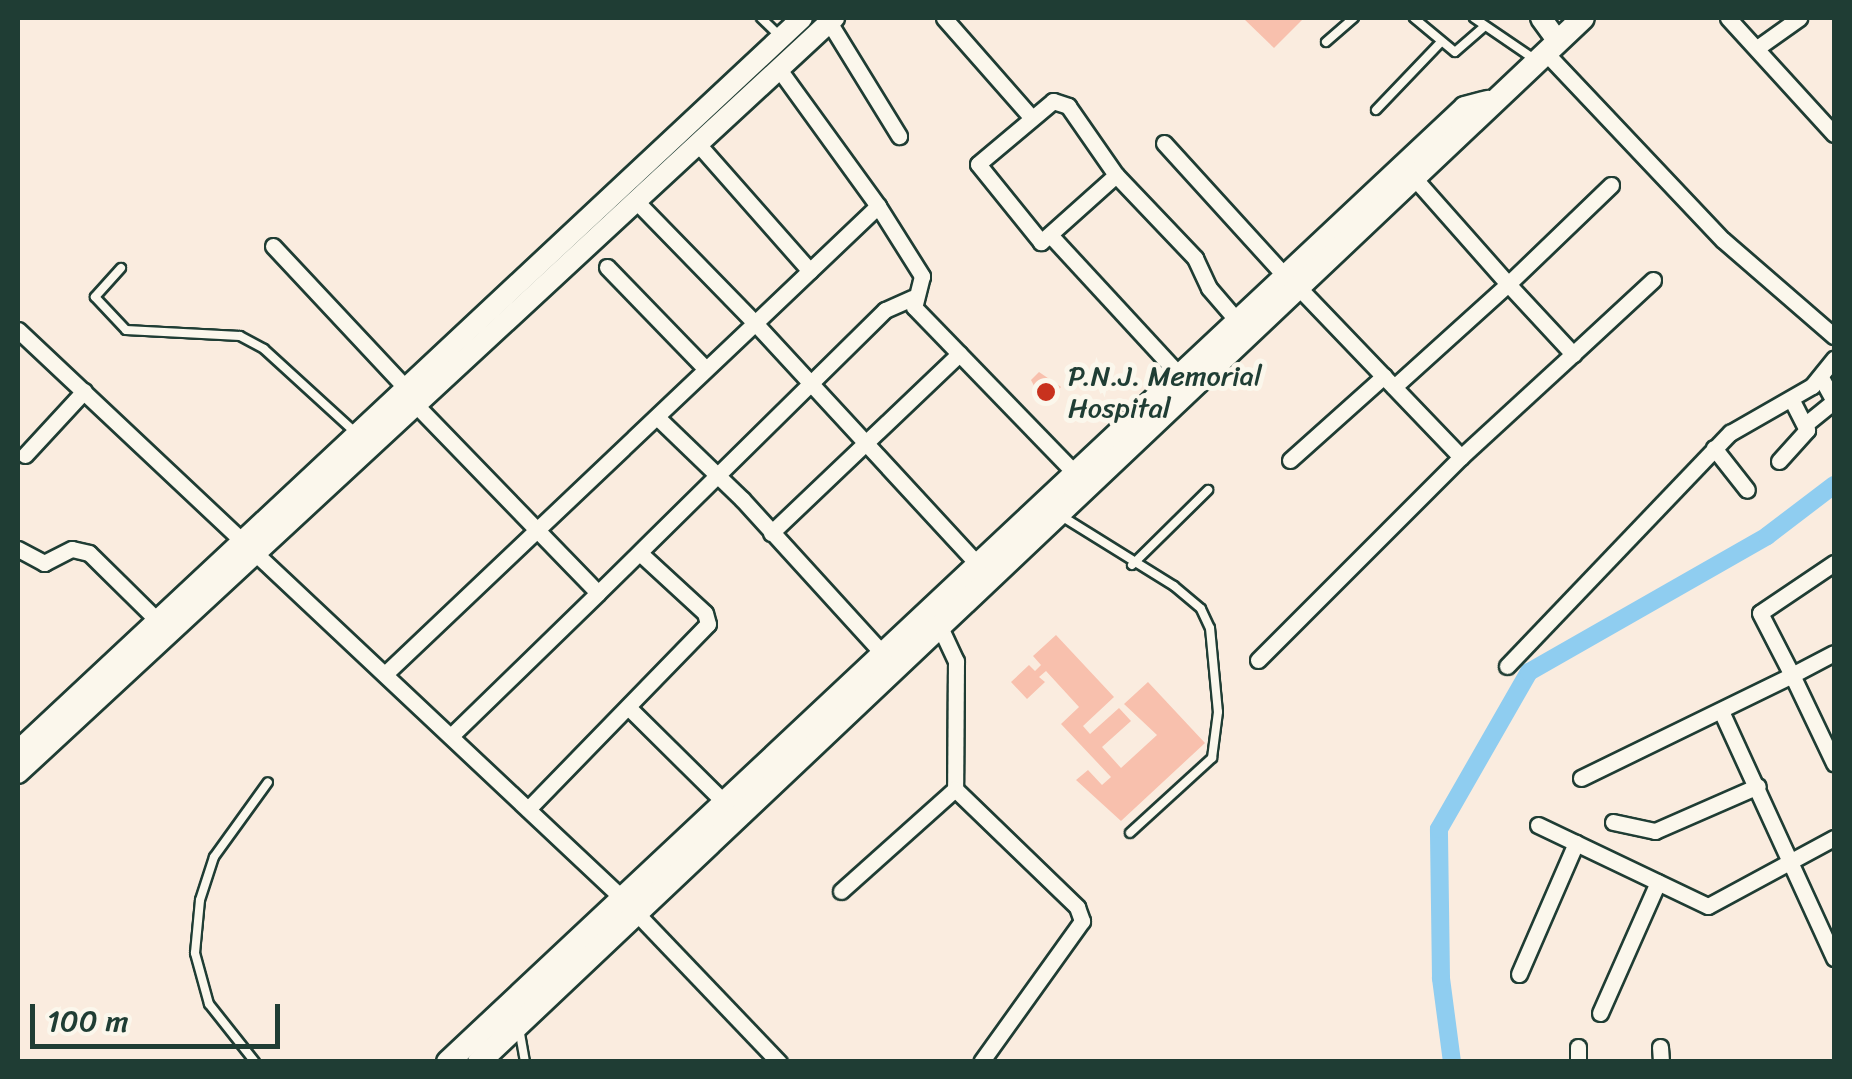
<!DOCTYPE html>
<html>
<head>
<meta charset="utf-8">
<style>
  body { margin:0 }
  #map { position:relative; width:1852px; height:1079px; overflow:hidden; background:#faecdf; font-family:Sriracha,sans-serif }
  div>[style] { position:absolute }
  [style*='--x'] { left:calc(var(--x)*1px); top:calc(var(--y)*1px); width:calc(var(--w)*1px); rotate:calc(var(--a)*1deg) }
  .canal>* { height:18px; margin:-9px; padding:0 9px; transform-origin:9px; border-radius:9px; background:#8fcdf0 }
  .building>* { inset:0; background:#f8c0ad }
  .roads { filter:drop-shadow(2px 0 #1f3d34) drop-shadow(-2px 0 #1f3d34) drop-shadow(0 2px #1f3d34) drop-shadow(0 -2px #1f3d34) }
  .service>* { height:8px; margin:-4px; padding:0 4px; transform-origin:4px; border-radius:4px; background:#fbf7ec }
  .minor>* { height:15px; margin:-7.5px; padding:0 7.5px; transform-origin:7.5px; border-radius:7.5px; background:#fbf7ec }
  .tertiary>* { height:20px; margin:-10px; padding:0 10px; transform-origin:10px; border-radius:10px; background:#fbf7ec }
  .secondary>* { height:22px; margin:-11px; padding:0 11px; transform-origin:11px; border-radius:11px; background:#fbf7ec }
  .dots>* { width:28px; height:28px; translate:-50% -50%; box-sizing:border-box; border:5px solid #fbf7ec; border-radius:50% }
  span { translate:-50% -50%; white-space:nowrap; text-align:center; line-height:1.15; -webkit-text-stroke:10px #fbf7ec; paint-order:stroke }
  .poi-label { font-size:28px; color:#1f3d34 }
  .left { translate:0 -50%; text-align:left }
  .frame { position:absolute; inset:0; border:20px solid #1f3d34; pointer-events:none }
  .scale { position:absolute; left:30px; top:1004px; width:250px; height:45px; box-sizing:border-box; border:5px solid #1f3d34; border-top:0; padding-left:12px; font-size:30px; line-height:35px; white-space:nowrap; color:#1f3d34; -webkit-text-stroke:8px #fbf7ec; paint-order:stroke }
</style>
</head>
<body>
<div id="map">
  <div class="canal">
    <i style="--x:1452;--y:1062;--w:85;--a:-97.5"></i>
    <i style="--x:1441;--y:978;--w:149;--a:-90.8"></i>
    <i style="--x:1439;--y:829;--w:181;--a:-60.2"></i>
    <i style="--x:1529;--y:672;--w:274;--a:-29.7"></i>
    <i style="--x:1767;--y:536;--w:84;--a:-37.3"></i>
  </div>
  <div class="building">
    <i style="clip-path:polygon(1243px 18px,1304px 18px,1274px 48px)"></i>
    <i style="clip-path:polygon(1039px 372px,1061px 387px,1044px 405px,1031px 380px)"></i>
    <i style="clip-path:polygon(1056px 635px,1114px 697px,1083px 726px,1090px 734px,1119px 708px,1131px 721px,1102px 747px,1121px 768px,1157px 735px,1124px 704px,1148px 682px,1205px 743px,1121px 821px,1076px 780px,1088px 770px,1102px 785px,1111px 777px,1061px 724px,1079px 707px,1046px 671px,1039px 677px,1045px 682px,1027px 699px,1011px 682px,1029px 665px,1035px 671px,1041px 665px,1033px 656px)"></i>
  </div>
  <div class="roads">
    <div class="service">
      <i style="--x:761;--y:18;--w:28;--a:44"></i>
      <i style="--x:1414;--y:18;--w:53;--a:39.7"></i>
      <i style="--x:1455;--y:52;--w:37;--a:-41"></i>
      <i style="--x:1474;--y:18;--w:73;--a:34.3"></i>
      <i style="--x:1326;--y:42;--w:37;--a:-41"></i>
      <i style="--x:1376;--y:110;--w:91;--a:-46.3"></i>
      <i style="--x:121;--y:268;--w:39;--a:132"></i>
      <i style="--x:95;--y:297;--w:45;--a:46.8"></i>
      <i style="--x:126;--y:330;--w:114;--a:3"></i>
      <i style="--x:240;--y:336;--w:27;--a:28"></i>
      <i style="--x:264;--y:349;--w:126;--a:42.4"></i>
      <i style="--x:1063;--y:517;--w:131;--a:31.9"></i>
      <i style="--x:1174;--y:586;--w:35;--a:40"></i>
      <i style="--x:1201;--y:609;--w:21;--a:65"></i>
      <i style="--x:1210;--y:628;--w:84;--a:84.6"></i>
      <i style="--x:1218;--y:712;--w:46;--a:97.4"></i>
      <i style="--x:1212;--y:758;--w:111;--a:137.6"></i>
      <i style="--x:1132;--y:565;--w:107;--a:-44.6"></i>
      <i style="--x:519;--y:1028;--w:35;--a:80"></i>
      <i style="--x:255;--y:1062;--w:74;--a:-128.4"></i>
      <i style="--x:209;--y:1004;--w:53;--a:-105.4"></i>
      <i style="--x:195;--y:953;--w:53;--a:-84.6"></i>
      <i style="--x:200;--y:900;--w:45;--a:-72"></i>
      <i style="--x:214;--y:857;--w:92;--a:-54.2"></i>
    </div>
    <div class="minor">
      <i style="--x:944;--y:18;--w:132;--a:48.7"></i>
      <i style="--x:1728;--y:18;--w:157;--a:47.6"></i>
      <i style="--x:829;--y:22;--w:134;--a:58.4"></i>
      <i style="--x:1757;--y:48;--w:52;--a:-35.5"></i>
      <i style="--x:1544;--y:51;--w:260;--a:46.6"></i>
      <i style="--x:1723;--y:240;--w:147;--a:40.9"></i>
      <i style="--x:1053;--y:101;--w:16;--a:18"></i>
      <i style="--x:1068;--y:106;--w:84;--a:55.2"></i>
      <i style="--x:1116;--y:175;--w:101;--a:138.2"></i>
      <i style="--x:1041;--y:242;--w:100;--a:-128.9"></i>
      <i style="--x:978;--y:164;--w:98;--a:-40"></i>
      <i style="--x:1164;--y:143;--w:183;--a:47.7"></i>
      <i style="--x:698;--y:144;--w:169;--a:48.6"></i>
      <i style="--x:1116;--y:175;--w:115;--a:46.4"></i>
      <i style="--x:1195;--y:258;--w:33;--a:65"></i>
      <i style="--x:1209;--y:288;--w:48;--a:49.3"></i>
      <i style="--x:1611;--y:185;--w:143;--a:136.1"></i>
      <i style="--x:1508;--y:284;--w:96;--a:47.1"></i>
      <i style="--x:1573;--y:354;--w:109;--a:-42.8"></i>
      <i style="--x:636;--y:201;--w:170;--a:45.7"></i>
      <i style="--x:755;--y:323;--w:170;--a:-43.6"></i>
      <i style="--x:878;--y:206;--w:169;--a:-125.9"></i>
      <i style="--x:878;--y:206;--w:83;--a:57.8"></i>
      <i style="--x:922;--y:276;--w:32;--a:104"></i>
      <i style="--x:914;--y:307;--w:234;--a:45.9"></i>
      <i style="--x:1052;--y:237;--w:192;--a:47.3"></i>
      <i style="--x:273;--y:246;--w:195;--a:46.9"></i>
      <i style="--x:607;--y:267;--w:142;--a:45.9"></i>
      <i style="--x:18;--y:330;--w:831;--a:43.24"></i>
      <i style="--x:623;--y:899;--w:226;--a:46.3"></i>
      <i style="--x:1394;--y:387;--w:154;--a:-42.1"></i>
      <i style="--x:1508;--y:284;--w:139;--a:-131.5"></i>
      <i style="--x:415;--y:404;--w:263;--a:45.9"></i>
      <i style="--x:598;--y:593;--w:205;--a:135.8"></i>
      <i style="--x:657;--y:417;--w:118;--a:44"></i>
      <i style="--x:742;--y:499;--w:212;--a:47.7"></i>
      <i style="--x:1807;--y:423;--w:35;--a:-39"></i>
      <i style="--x:1834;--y:401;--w:25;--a:-119"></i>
      <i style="--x:1714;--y:448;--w:53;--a:51.8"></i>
      <i style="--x:25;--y:455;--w:87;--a:-47.3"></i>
      <i style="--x:1461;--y:457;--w:152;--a:-42.6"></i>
      <i style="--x:1290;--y:460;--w:126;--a:-41.8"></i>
      <i style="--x:1779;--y:461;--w:42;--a:-47.9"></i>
      <i style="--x:1807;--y:430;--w:35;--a:-117"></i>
      <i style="--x:771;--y:533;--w:260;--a:-43.6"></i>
      <i style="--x:18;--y:549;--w:30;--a:28"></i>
      <i style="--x:44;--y:563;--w:31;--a:-27"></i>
      <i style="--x:72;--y:549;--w:17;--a:13"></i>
      <i style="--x:89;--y:553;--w:105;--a:44.6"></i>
      <i style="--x:1834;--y:563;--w:89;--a:146"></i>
      <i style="--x:1760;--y:613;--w:70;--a:62.7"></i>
      <i style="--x:1792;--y:675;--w:47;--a:-27.6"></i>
      <i style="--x:598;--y:593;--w:403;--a:-44.6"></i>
      <i style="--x:885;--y:310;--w:30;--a:-24"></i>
      <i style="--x:940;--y:627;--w:38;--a:65"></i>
      <i style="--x:956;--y:661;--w:128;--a:90.4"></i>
      <i style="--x:955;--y:789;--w:170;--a:44"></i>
      <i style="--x:1077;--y:907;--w:15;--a:70"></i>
      <i style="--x:1082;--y:921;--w:173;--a:125.6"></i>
      <i style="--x:1258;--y:660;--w:287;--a:-45"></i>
      <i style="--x:1461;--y:457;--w:231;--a:-133.8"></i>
      <i style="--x:1507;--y:666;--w:323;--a:-46.3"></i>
      <i style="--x:1730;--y:433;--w:95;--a:-29.8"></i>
      <i style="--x:1812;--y:386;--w:35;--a:-51"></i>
      <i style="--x:385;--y:674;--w:510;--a:-43.49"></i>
      <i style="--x:755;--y:323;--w:330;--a:47.3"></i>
      <i style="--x:628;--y:707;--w:135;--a:44.7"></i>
      <i style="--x:1721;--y:711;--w:272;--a:65.4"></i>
      <i style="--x:1581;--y:778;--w:235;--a:-26"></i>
      <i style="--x:1792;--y:675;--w:98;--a:64.5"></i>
      <i style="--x:528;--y:809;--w:258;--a:-45.8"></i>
      <i style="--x:708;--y:624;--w:11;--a:-105"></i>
      <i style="--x:705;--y:613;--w:86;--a:-137.4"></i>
      <i style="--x:1613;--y:822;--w:43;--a:12.1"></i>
      <i style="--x:1655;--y:831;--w:112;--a:-23.6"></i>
      <i style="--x:1538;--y:825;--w:188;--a:25.5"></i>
      <i style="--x:1708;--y:906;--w:143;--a:-28.4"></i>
      <i style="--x:841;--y:891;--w:153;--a:-41.8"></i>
      <i style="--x:1519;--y:974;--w:143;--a:-66.5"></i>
      <i style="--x:1600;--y:1013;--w:143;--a:-66.1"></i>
      <i style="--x:1578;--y:1047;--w:15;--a:90"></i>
      <i style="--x:1660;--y:1047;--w:15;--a:86"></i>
    </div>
    <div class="tertiary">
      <i style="--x:1541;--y:18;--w:27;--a:54"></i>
      <i style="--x:18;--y:751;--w:1073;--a:-43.07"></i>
      <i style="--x:18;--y:773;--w:1112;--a:-42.78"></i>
    </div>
    <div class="secondary">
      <i style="--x:448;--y:1062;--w:1394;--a:-43.17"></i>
      <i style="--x:1465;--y:108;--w:24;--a:-15"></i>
      <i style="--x:479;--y:1062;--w:1519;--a:-43.4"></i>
    </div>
  </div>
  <div class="dots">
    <i style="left:1046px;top:392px;background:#c8321e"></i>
  </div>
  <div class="poi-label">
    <span class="left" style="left:1068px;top:392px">P.N.J. Memorial<br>Hospital</span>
  </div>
  <div class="frame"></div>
  <div class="scale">100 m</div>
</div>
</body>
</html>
